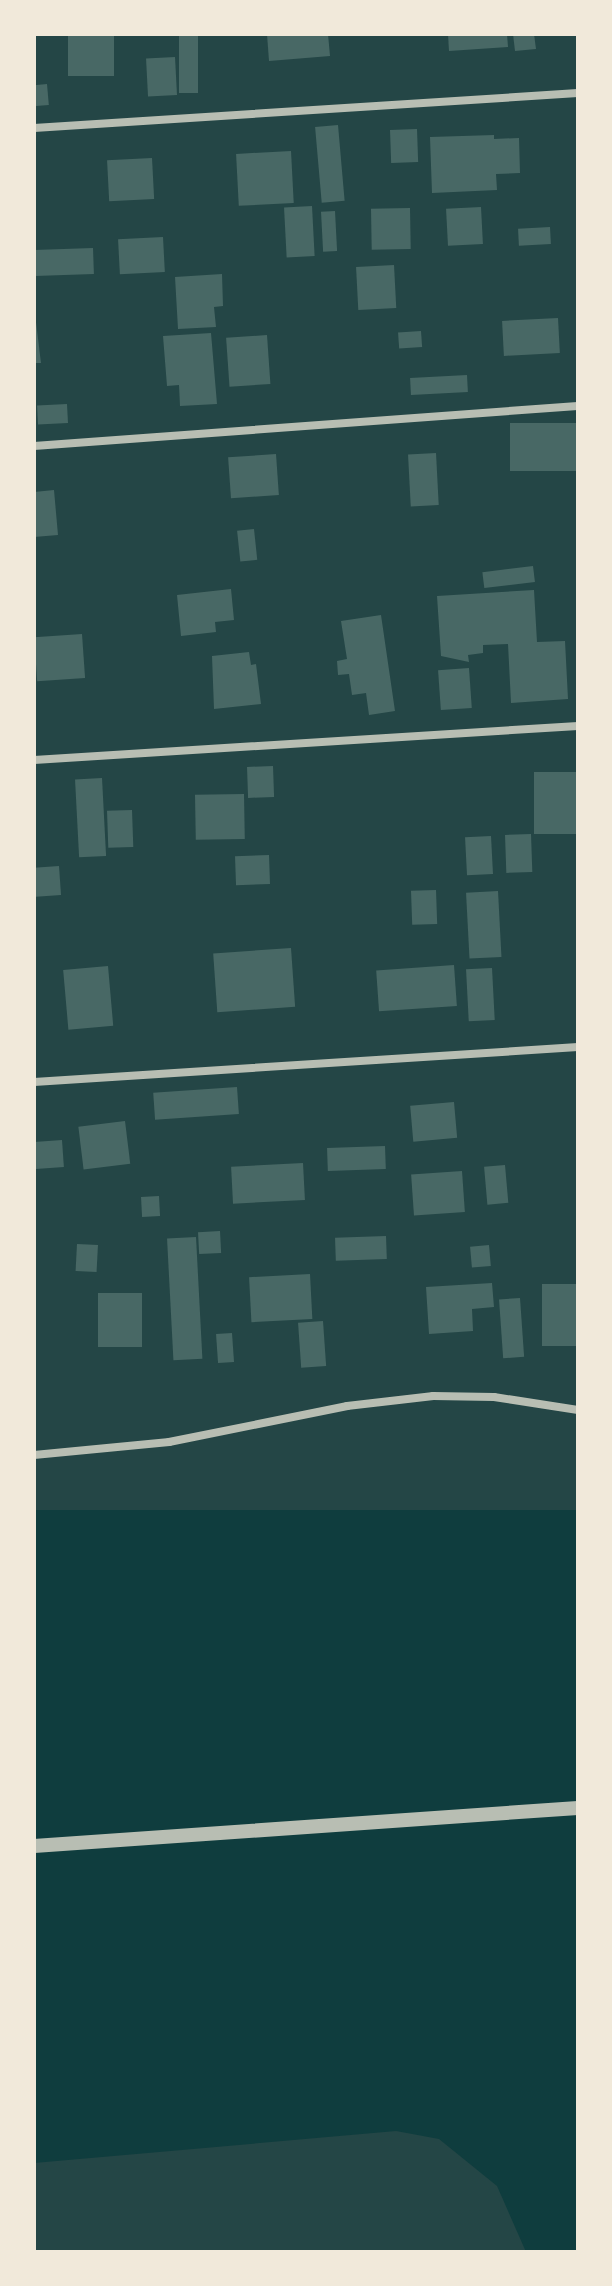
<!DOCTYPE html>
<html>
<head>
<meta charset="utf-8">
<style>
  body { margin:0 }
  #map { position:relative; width:612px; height:2286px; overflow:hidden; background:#0f3d3e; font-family:Mulish,sans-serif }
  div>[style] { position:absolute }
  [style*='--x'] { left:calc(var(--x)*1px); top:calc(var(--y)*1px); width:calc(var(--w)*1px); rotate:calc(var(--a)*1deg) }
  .green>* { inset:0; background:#244646; transform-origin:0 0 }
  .building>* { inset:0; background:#486865; transform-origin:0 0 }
  .minor>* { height:8px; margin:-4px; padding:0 4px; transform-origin:4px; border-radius:4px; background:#b8beb3 }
  .tertiary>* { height:14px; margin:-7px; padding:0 7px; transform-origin:7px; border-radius:7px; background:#b8beb3 }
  span { translate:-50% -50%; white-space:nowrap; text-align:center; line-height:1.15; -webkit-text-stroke:6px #f1e9da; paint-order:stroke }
  .frame { position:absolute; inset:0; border:36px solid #f1e9da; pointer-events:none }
</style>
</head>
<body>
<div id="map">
  <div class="green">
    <i style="left:34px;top:34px;width:544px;height:1476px"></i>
    <i style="clip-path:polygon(396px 2131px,439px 2139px,497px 2186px,526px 2252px,34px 2252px,34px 2163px)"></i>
  </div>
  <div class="building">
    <i style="left:68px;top:34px;width:46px;height:42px"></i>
    <i style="left:179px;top:34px;width:19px;height:59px"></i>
    <i style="clip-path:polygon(267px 34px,328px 34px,330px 56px,269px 61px)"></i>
    <i style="clip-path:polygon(448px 34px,507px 34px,508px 47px,449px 51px)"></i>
    <i style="clip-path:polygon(513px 34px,534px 34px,536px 49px,515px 51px)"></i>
    <i style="left:175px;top:57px;width:38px;height:29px;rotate:87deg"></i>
    <i style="left:47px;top:84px;width:21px;height:13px;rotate:85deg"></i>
    <i style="left:338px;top:125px;width:76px;height:23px;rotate:85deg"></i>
    <i style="left:417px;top:129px;width:33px;height:27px;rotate:88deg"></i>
    <i style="clip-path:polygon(494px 135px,494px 139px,519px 138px,520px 173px,496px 174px,497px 190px,432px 193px,430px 137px)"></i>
    <i style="left:291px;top:151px;width:52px;height:55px;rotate:87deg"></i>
    <i style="left:152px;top:158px;width:41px;height:45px;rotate:87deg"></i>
    <i style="left:312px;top:206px;width:50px;height:28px;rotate:87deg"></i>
    <i style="left:481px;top:207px;width:37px;height:35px;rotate:87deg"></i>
    <i style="left:410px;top:208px;width:41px;height:39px;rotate:89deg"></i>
    <i style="left:335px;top:211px;width:40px;height:14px;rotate:87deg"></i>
    <i style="left:550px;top:227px;width:17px;height:32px;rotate:87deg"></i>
    <i style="left:163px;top:237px;width:35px;height:45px;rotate:87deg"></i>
    <i style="left:93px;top:248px;width:26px;height:59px;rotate:88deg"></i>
    <i style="left:394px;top:265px;width:43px;height:38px;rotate:87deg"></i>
    <i style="clip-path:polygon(222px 274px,223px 306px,214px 307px,216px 327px,178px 329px,175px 277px)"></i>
    <i style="clip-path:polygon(34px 306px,41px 363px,34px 363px)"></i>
    <i style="left:558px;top:318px;width:35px;height:56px;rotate:87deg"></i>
    <i style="left:421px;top:331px;width:16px;height:23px;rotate:86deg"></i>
    <i style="clip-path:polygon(211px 333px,217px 404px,180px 406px,179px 385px,167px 386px,163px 336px)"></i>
    <i style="left:267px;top:335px;width:49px;height:41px;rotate:86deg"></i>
    <i style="left:467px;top:375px;width:17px;height:57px;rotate:87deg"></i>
    <i style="left:67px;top:404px;width:19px;height:30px;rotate:87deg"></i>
    <i style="left:578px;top:423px;width:48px;height:68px;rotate:90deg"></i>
    <i style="left:436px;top:453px;width:52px;height:28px;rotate:87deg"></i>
    <i style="left:276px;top:454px;width:41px;height:48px;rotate:86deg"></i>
    <i style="clip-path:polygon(54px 490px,58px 535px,34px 537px,34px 492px)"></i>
    <i style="left:254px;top:529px;width:31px;height:17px;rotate:84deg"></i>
    <i style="left:533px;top:566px;width:16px;height:51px;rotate:83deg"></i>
    <i style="clip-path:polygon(231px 589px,234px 620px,215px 622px,216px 632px,181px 636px,177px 595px)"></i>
    <i style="clip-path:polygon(534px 590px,537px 642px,565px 641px,568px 699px,511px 703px,508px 644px,483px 645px,483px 653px,468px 655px,469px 662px,441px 656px,437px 596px)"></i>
    <i style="clip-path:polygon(381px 615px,395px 711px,369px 715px,366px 693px,352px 695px,349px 674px,338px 675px,337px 661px,347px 659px,341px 621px)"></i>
    <i style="left:82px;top:634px;width:44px;height:48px;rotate:86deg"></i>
    <i style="clip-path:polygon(249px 652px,251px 665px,256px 664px,261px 704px,214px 709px,212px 656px)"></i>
    <i style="left:469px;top:668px;width:40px;height:31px;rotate:86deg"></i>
    <i style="left:273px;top:766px;width:31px;height:26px;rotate:88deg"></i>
    <i style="left:578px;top:772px;width:62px;height:44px;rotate:90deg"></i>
    <i style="left:102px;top:778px;width:78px;height:27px;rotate:87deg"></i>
    <i style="left:244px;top:794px;width:45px;height:49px;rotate:89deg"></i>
    <i style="left:132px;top:810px;width:37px;height:25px;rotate:88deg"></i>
    <i style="left:531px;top:834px;width:38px;height:26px;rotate:88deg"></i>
    <i style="left:491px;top:836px;width:38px;height:26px;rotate:87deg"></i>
    <i style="left:269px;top:855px;width:29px;height:34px;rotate:88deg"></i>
    <i style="left:59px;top:866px;width:29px;height:25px;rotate:86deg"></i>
    <i style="left:436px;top:890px;width:34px;height:25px;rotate:88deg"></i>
    <i style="left:498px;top:891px;width:66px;height:32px;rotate:87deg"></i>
    <i style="left:291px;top:948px;width:59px;height:78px;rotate:86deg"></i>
    <i style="left:454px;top:965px;width:41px;height:78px;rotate:86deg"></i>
    <i style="left:108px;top:966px;width:60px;height:45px;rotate:85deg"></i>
    <i style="left:492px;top:968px;width:52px;height:26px;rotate:87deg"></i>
    <i style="left:237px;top:1087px;width:27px;height:84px;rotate:86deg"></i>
    <i style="left:454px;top:1102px;width:36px;height:44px;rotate:85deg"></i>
    <i style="left:125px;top:1121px;width:43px;height:47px;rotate:83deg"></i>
    <i style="left:62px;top:1140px;width:27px;height:28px;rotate:86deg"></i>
    <i style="left:385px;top:1146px;width:23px;height:58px;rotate:88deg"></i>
    <i style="left:303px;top:1163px;width:37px;height:72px;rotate:87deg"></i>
    <i style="left:505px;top:1165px;width:38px;height:21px;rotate:85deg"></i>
    <i style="left:462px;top:1171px;width:41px;height:51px;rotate:86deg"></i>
    <i style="left:159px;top:1196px;width:20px;height:18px;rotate:87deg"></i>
    <i style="left:220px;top:1231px;width:22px;height:22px;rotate:87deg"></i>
    <i style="left:386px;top:1236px;width:23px;height:51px;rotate:88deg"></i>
    <i style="left:196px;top:1237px;width:122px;height:29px;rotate:87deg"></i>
    <i style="left:77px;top:1244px;width:21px;height:27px;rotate:3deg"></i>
    <i style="left:489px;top:1245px;width:21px;height:19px;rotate:85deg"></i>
    <i style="left:310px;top:1274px;width:45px;height:61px;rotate:87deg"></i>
    <i style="clip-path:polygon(492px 1283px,494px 1307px,472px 1309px,473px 1331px,429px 1334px,426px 1287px)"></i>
    <i style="left:578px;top:1284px;width:62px;height:36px;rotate:90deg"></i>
    <i style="left:98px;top:1293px;width:44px;height:54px"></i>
    <i style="left:520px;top:1298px;width:59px;height:21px;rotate:86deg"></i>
    <i style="left:323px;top:1321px;width:45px;height:25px;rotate:86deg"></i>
    <i style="left:232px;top:1333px;width:29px;height:16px;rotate:86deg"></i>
  </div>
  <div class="minor">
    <i style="--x:34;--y:128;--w:545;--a:-3.68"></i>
    <i style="--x:34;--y:446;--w:545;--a:-4.21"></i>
    <i style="--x:34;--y:760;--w:545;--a:-3.58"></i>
    <i style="--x:34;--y:1082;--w:545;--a:-3.68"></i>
    <i style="--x:34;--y:1455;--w:136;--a:-5.5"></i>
    <i style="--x:169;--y:1442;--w:182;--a:-11.4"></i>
    <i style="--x:347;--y:1406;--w:87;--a:-6.6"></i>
    <i style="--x:433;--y:1396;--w:61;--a:0.9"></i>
    <i style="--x:494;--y:1397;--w:85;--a:8.8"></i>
  </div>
  <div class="tertiary">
    <i style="--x:34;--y:1846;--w:545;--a:-4"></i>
  </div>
  <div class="frame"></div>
</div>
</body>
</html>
